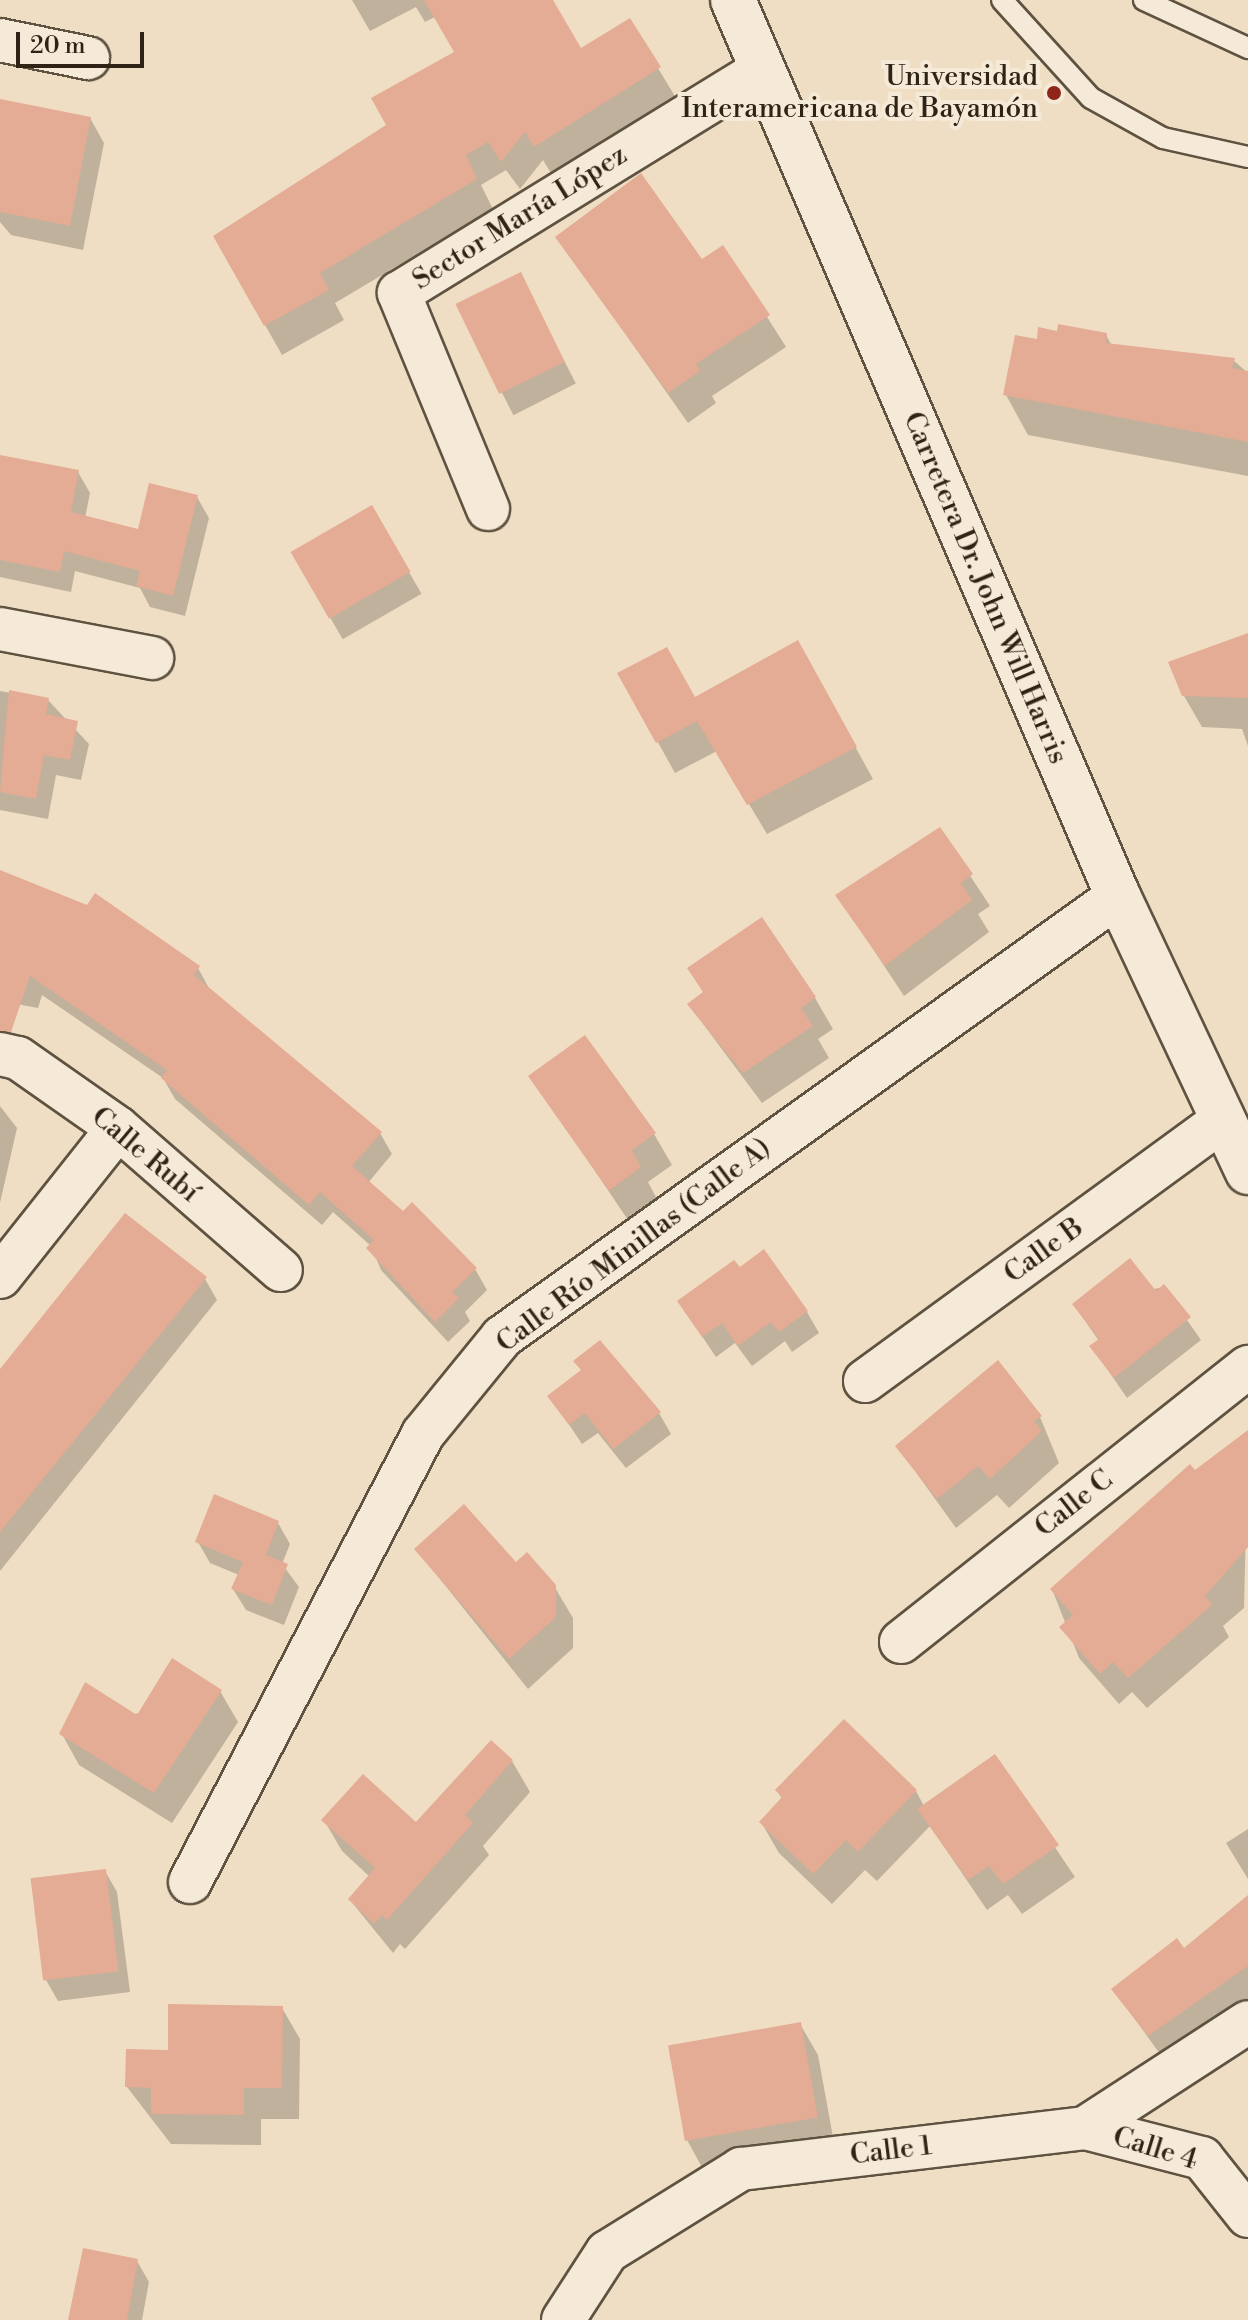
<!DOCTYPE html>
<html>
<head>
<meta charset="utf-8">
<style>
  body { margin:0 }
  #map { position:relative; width:1248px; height:2320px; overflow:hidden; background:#efdec3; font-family:"Libre Bodoni",serif }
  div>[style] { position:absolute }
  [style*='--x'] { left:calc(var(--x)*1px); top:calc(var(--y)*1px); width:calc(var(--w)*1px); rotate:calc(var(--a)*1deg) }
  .shadow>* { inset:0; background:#0003; transform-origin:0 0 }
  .building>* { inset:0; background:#e4ab95; transform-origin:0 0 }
  .roads { filter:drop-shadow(2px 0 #5e5240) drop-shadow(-2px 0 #5e5240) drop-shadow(0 2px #5e5240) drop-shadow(0 -2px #5e5240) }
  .service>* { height:20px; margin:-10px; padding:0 10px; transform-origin:10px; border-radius:10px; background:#f5ead8 }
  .minor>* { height:42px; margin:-21px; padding:0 21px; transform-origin:21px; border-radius:21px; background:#f5ead8 }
  .tertiary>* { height:44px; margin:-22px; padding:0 22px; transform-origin:22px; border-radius:22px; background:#f5ead8 }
  .dots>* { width:22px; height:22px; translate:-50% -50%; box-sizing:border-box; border:4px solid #f5ead8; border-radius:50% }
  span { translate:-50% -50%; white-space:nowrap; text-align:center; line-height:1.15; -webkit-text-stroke:8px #f5ead8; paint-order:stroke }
  .poi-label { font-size:28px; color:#2e2314 }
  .right { translate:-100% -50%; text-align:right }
  .street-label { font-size:28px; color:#2e2314 }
  .scale { position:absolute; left:16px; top:32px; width:128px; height:36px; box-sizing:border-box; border:4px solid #2e2314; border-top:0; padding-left:10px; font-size:24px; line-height:28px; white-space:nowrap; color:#2e2314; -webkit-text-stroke:6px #f5ead8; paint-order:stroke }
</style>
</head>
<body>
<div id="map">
  <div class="shadow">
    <i style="clip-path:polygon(352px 0,551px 0,580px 50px,629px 20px,676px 98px,552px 175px,543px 160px,520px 189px,506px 170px,481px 185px,493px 209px,335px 303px,344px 320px,282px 355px,215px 236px,388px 126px,456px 53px,435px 17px,425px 22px,416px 7px,370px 31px)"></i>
    <i style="clip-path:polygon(0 100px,90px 118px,104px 143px,83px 250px,11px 235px,0 222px)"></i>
    <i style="clip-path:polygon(558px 238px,701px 262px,723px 247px,786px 347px,712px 396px,716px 403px,688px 423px)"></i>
    <i style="left:520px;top:274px;width:123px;height:70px;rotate:63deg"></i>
    <i style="clip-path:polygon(1106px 335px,1112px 346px,1233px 360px,1248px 373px,1248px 476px,1028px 435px,1006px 395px,1038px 341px)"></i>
    <i style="clip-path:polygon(0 457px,78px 472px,90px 493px,85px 518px,140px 532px,197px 497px,209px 518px,185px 616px,150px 607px,140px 588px,75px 571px,71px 592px,0 577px)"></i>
    <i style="left:372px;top:508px;width:99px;height:91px;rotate:60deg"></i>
    <i style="clip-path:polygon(1248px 636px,1248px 746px,1242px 729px,1202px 727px,1184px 696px)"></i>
    <i style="clip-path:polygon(620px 674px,695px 699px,815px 674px,873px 779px,767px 834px,717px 751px,675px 773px)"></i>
    <i style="clip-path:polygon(0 691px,48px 700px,89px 744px,81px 780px,56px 775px,48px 819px,0 810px)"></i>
    <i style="clip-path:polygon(940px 830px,990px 906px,978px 914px,989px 932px,904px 996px,838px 896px)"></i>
    <i style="clip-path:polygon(0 872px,198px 968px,210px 990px,380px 1133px,392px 1154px,368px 1183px,475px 1269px,487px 1290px,465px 1312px,470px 1321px,448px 1342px,381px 1270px,371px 1246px,333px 1212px,322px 1225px,175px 1099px,163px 1078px,42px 995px,38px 1008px,0 1001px)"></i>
    <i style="clip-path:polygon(815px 998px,833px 1029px,818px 1039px,829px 1058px,762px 1103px,689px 1005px)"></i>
    <i style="clip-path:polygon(531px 1076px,654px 1134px,672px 1165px,648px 1182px,657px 1199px,628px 1220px)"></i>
    <i style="clip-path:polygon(0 1106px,17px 1128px,0 1203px)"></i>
    <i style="clip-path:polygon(740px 1269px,807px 1312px,819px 1333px,792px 1352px,785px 1341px,752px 1366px,735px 1343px,716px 1357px,679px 1302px)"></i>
    <i style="clip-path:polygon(205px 1279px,217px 1300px,0 1571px,0 1372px)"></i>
    <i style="clip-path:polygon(1164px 1287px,1201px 1340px,1127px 1398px,1092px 1347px,1099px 1341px,1074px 1305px)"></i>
    <i style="clip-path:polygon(550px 1396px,659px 1413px,671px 1434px,626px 1468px,598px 1433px,582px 1444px)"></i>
    <i style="clip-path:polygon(1040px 1417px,1059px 1463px,1009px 1508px,997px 1495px,956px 1528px,897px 1446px)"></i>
    <i style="clip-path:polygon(1248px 1441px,1244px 1608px,1223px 1626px,1229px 1637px,1147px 1708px,1132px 1692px,1119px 1704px,1079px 1658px,1052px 1589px,1194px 1473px)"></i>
    <i style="clip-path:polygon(278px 1523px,290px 1544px,282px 1564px,299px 1587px,284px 1625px,246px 1610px,233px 1589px,239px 1575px,210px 1563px,198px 1542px)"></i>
    <i style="clip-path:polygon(416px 1549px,516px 1565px,554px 1586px,573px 1618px,573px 1648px,528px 1689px)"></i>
    <i style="clip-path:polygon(220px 1691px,238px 1722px,172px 1823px,79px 1765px,62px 1734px)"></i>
    <i style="clip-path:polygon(994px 1757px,1075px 1877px,1022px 1914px,1008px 1895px,987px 1910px,930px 1826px,877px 1881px,865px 1870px,832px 1904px,779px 1853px,761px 1822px,782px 1799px,777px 1790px,916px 1791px,924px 1806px)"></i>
    <i style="clip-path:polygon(512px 1761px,530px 1792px,483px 1846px,489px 1855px,405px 1949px,400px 1944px,393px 1953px,350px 1900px,370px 1877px,342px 1851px,324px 1820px,416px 1825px)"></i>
    <i style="clip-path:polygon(1248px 1829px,1248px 1879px,1226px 1843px)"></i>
    <i style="clip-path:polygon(105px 1871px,117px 1892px,130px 1992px,58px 2001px,46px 1980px)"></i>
    <i style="clip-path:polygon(1248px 1898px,1248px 2002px,1165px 2061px,1114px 1990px,1183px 1951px)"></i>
    <i style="clip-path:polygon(282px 2008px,300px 2039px,299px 2119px,261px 2119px,261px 2145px,171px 2144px,127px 2087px,170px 2052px)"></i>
    <i style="clip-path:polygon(800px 2024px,818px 2055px,835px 2148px,704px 2171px,687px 2140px)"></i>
    <i style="clip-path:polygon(137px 2261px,149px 2282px,142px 2320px,70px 2320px)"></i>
  </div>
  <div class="building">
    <i style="clip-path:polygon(424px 0,553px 0,581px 48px,630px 18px,661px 67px,534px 147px,525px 132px,501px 162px,488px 142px,466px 155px,477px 179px,320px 273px,329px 290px,264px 326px,213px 236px,386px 125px,371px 98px,454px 52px)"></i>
    <i style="clip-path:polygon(0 99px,91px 117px,70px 226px,0 212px)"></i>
    <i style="clip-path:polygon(641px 173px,702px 259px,723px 245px,770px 315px,696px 364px,700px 371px,668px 393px,555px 237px)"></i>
    <i style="left:521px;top:272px;width:100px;height:73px;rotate:64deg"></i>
    <i style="clip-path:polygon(1058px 324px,1107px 333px,1106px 343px,1235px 358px,1232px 368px,1248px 371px,1248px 442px,1003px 395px,1015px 335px,1037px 339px,1038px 327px,1057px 331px)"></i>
    <i style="clip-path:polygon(0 455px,79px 470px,71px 512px,138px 529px,149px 483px,198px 495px,173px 596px,136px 586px,140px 571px,64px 551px,60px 572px,0 560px)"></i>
    <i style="left:372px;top:505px;width:77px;height:94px;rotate:60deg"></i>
    <i style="clip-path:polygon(1248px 633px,1248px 698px,1182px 696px,1168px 662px)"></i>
    <i style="clip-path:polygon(798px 640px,857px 747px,747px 805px,697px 721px,656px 743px,617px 673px,667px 647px,695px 697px)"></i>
    <i style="clip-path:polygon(9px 690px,49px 698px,46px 714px,78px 721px,70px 760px,44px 755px,36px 799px,0 792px)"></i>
    <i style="clip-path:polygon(940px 827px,973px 874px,961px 883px,972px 900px,885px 966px,835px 895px)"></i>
    <i style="clip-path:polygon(0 870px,87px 905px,95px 893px,200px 966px,194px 975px,382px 1132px,352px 1166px,403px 1211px,412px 1202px,477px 1268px,452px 1292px,459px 1298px,435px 1322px,366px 1248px,374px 1240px,320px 1192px,309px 1205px,161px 1078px,167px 1070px,30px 976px,11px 1032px,0 1031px)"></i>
    <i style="clip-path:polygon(762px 917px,816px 997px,801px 1008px,813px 1026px,743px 1073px,687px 1004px,703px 992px,687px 968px)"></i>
    <i style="clip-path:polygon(585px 1035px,656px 1133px,632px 1150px,641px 1167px,609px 1191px,528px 1076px)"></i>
    <i style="clip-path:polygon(125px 1213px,207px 1277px,0 1532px,0 1369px)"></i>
    <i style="clip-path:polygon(764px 1249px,808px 1311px,779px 1332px,771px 1322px,738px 1346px,722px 1323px,702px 1337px,677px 1301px,734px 1260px,740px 1267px)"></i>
    <i style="clip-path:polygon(1130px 1258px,1156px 1291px,1164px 1284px,1191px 1317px,1114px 1378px,1089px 1346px,1099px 1339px,1072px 1304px)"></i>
    <i style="clip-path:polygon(600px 1340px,661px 1412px,613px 1449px,585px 1413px,569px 1425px,547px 1396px,581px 1370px,573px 1361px)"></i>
    <i style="clip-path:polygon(998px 1360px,1042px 1416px,1034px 1421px,1042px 1431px,990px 1479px,978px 1466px,937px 1499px,895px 1446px)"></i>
    <i style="clip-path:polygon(1248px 1430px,1248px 1547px,1205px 1596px,1212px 1605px,1128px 1678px,1113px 1662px,1100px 1674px,1059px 1627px,1073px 1615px,1050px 1589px,1190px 1464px,1195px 1470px)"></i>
    <i style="clip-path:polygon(214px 1494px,279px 1521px,266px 1555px,288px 1564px,272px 1605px,231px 1589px,243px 1562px,195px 1542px)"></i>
    <i style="clip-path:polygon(464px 1504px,516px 1562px,527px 1552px,556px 1585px,556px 1617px,509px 1659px,414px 1549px)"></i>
    <i style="clip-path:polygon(172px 1658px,222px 1690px,154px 1793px,59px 1734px,85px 1682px,137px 1715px)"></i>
    <i style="clip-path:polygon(844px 1719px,917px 1790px,858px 1852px,846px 1840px,813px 1874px,759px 1822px,782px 1797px,775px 1790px)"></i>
    <i style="clip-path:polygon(491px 1740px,513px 1760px,465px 1815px,473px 1823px,387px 1920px,382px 1915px,374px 1924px,348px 1899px,375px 1868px,321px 1820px,363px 1774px,416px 1822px)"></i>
    <i style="clip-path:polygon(995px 1754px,1059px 1845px,1003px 1884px,989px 1866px,968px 1880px,917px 1809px)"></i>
    <i style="left:106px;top:1869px;width:103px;height:76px;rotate:83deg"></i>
    <i style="clip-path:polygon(1248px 1895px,1248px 1966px,1148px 2036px,1111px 1989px,1177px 1938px,1184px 1948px)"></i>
    <i style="clip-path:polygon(168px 2004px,283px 2006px,282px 2088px,244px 2088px,244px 2115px,151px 2114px,151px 2088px,125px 2087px,126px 2049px,168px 2050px)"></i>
    <i style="left:801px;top:2022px;width:97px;height:135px;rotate:80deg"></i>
    <i style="clip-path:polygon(83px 2248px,138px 2259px,127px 2320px,68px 2320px)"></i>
  </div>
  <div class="roads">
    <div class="service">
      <i style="--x:1002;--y:0;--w:132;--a:47.8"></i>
      <i style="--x:1091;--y:98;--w:82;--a:29.1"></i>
      <i style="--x:1163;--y:138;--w:87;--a:12.6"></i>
      <i style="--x:1144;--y:0;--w:115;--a:24.8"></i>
    </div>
    <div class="minor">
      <i style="--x:0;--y:40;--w:90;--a:11.6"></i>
      <i style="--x:488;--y:509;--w:234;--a:-112.4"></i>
      <i style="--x:399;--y:293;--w:424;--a:-31.6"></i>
      <i style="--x:0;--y:629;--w:155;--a:10.8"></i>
      <i style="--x:0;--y:1054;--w:18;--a:13"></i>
      <i style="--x:18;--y:1058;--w:122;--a:35"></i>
      <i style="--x:118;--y:1128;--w:216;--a:41.1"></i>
      <i style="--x:0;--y:1277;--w:190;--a:-51.6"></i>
      <i style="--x:865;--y:1381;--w:442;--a:-36.1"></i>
      <i style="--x:901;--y:1642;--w:443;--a:-38.4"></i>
      <i style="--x:190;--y:1882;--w:505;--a:-62.52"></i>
      <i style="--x:423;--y:1434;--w:125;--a:-50.8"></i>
      <i style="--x:502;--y:1337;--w:758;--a:-35.6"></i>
      <i style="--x:1085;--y:2128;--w:121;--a:14.4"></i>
      <i style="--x:1202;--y:2158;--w:74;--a:51.6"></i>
      <i style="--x:563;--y:2320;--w:81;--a:-57.1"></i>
      <i style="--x:607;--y:2252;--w:158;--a:-31.8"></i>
      <i style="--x:741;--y:2169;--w:346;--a:-6.8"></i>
      <i style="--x:1085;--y:2128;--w:194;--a:-33"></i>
    </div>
    <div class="tertiary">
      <i style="--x:733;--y:0;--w:975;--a:66.75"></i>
      <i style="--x:1118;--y:896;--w:305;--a:64.8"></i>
    </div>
  </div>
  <div class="dots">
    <i style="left:1054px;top:93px;background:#8f2418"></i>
  </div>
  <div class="poi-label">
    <span class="right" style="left:1038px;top:93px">Universidad<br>Interamericana de Bayamón</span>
  </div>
  <div class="street-label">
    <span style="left:520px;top:218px;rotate:-32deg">Sector María López</span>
    <span style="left:985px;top:588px;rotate:67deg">Carretera Dr. John Will Harris</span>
    <span style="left:145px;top:1155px;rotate:40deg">Calle Rubí</span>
    <span style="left:634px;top:1246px;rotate:-37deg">Calle Río Minillas (Calle A)</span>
    <span style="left:1044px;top:1251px;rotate:-36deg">Calle B</span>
    <span style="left:1074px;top:1504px;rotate:-38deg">Calle C</span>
    <span style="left:1155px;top:2149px;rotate:17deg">Calle 4</span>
    <span style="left:891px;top:2151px;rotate:-7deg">Calle 1</span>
  </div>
  <div class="scale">20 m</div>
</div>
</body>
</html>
